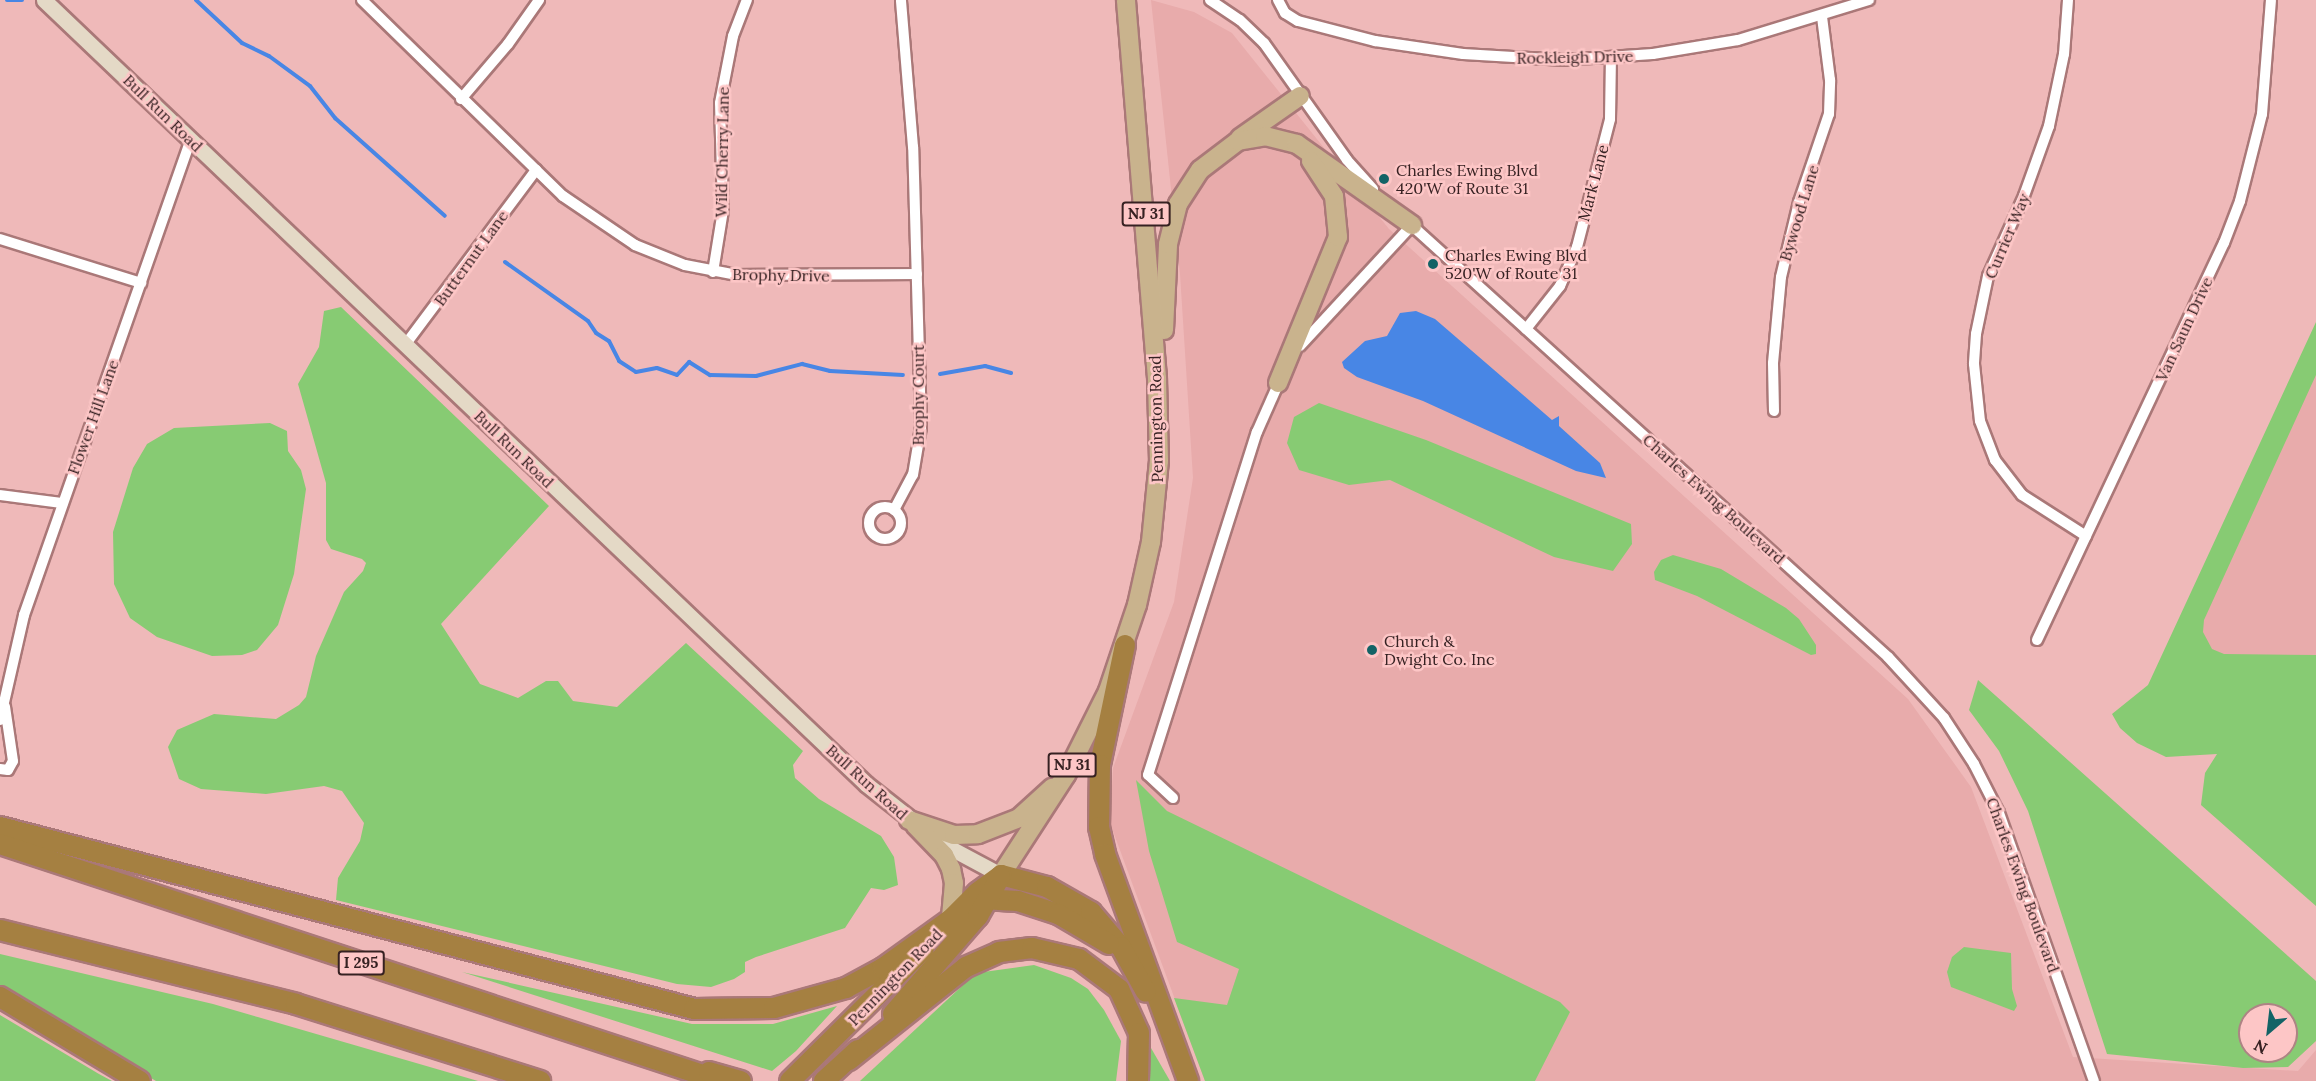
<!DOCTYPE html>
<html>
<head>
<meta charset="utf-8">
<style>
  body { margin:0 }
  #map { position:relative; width:2316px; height:1081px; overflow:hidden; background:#efb9b9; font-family:Lora,serif }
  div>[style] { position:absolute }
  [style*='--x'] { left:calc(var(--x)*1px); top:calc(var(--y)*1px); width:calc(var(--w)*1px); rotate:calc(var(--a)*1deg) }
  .built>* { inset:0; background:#e8abab }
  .green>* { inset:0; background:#87cb73 }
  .water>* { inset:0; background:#4886e5 }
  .stream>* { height:4px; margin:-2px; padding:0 2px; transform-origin:2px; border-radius:2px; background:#4886e5 }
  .roads { filter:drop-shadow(2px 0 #aa7878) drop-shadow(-2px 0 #aa7878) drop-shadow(0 2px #aa7878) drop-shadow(0 -2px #aa7878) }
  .street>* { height:10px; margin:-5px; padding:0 5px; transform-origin:5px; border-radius:5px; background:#fff }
  .street>.ring { margin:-5px; padding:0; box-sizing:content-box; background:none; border:10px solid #fff; border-radius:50% }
  .secondary>* { height:15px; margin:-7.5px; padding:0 7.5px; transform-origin:7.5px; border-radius:7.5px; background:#e4d9c6 }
  .primary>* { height:18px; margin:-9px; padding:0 9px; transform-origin:9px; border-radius:9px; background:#c9b38d }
  .highway>* { height:20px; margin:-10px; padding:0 10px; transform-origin:10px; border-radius:10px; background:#a58041 }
  .dots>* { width:16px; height:16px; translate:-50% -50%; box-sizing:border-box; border:3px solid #fdc6c6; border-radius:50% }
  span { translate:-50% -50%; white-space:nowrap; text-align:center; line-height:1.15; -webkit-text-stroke:5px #fdc6c6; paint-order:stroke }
  .shield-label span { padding:2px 4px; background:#fdc6c6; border:2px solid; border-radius:4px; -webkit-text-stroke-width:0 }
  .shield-label { font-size:15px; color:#362122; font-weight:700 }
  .street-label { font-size:16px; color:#362122 }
  .poi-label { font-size:16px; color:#362122 }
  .left { translate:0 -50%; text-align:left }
  .north { position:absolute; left:2238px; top:1003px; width:60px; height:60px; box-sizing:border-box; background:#fdc6c6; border:2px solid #ad8484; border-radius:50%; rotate:208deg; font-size:16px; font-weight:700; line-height:24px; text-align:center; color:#362122 }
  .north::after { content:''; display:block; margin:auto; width:21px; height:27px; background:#136366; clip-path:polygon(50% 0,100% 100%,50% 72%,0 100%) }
</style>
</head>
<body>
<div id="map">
  <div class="built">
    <i style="clip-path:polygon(1151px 0,1194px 12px,1232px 33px,1389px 229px,1908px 699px,1971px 787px,2073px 1057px,2298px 1071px,2316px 1050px,2316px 1081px,1205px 1081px,1110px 823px,1113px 768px,1174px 602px,1193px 478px,1180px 274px)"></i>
    <i style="clip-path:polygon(2316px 367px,2316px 665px,2187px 652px)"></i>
  </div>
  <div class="green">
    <i style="clip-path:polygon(341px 307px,549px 506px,441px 624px,480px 684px,518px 698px,546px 681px,558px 681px,573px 701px,617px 707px,686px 643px,803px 751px,793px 765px,795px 778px,819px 799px,881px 836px,894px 857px,898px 885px,884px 890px,871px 888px,845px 928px,756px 957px,745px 962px,745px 972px,734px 979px,711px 987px,677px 984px,336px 900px,338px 878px,360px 841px,364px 823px,342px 791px,324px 786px,266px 794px,201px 789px,179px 779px,168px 747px,177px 730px,214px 714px,276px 719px,299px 705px,306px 697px,316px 656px,344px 592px,363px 571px,366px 563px,362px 559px,331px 549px,326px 540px,326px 483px,298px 384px,319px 347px,324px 311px)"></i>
    <i style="clip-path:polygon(2316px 322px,2316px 375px,2204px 620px,2203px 632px,2212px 649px,2224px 654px,2316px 655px,2316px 906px,2201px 805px,2205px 773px,2217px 754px,2166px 757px,2137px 743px,2120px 728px,2112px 714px,2148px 685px)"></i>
    <i style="clip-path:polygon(1319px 403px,1426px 440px,1631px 524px,1632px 544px,1613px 571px,1554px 557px,1390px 480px,1349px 485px,1299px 470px,1287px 443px,1294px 417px)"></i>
    <i style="clip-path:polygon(270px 423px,287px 431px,288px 451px,301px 470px,306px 489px,294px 574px,278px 625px,257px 650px,242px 655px,212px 656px,157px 637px,130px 618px,114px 584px,113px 532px,133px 468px,147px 444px,174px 428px)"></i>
    <i style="clip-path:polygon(1673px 555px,1721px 569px,1786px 608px,1799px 619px,1816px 645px,1816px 654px,1811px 655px,1697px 596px,1655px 580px,1654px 572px,1661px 560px)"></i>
    <i style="clip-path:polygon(evenodd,1978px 680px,2316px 981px,2316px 1041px,2288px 1067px,2243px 1068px,2107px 1054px,2028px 811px,1999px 751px,1969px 710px,1978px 680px,2250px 1015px,2286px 1015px,2286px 1051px,2250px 1051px,2250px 1015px)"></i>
    <i style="clip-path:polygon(1136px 780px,1167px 811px,1560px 1002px,1570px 1012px,1535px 1081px,1205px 1081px,1174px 998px,1227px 1005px,1239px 969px,1177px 942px,1149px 851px)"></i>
    <i style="clip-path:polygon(1964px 947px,2011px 953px,2012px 989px,2017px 1006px,2014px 1011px,1951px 987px,1947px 972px,1952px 957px)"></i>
    <i style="clip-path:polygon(0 954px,213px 1004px,478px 1081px,156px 1081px,0 988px)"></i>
    <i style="clip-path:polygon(1034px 965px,1071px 978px,1088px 989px,1104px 1010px,1121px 1041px,1116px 1081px,860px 1081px,976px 973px)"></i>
    <i style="clip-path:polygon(462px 972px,692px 1024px,773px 1024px,837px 1006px,796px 1051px,772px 1071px)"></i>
    <i style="clip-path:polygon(0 1015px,99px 1074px,112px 1081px,0 1081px)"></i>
    <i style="clip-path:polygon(1151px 1048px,1170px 1081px,1144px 1081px)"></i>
  </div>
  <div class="water">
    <i style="clip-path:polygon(1416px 311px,1435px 319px,1552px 420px,1559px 416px,1559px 426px,1600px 463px,1606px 478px,1576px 471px,1423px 401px,1357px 377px,1344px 368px,1342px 362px,1365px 341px,1387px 336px,1400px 313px)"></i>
  </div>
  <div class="stream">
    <i style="--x:7;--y:0;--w:15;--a:0"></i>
    <i style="--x:196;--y:0;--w:63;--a:43.1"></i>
    <i style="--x:242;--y:43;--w:30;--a:26"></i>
    <i style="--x:269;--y:56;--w:51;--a:36.2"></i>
    <i style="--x:310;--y:86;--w:41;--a:52"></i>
    <i style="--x:335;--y:118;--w:147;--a:41.7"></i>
    <i style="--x:505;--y:262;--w:102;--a:35.4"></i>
    <i style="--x:588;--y:321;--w:14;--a:56"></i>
    <i style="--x:596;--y:333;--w:15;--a:32"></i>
    <i style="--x:609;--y:341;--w:22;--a:63"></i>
    <i style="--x:619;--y:361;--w:20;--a:33"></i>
    <i style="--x:636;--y:372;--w:21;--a:-11"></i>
    <i style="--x:657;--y:368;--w:21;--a:19"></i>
    <i style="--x:677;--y:375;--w:18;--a:-47"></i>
    <i style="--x:689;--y:362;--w:25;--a:32"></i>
    <i style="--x:710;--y:375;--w:46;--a:1.2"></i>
    <i style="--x:756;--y:376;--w:48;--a:-14.6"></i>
    <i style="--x:802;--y:364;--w:29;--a:14"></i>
    <i style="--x:830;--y:371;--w:73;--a:3.1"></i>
    <i style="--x:940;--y:374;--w:46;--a:-10.1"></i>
    <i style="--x:985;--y:366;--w:27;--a:15"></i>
  </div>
  <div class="roads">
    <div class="street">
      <i style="--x:362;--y:0;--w:281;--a:44.3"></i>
      <i style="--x:563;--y:196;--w:87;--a:34.2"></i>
      <i style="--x:635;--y:245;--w:54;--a:21.8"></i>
      <i style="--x:685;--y:265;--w:53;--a:10.9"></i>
      <i style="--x:737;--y:275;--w:180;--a:-0.3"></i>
      <i style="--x:1210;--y:0;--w:36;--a:34"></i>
      <i style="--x:1240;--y:20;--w:33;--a:44"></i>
      <i style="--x:1264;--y:43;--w:143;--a:54.6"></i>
      <i style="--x:1347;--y:160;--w:39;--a:48"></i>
      <i style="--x:1278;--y:0;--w:15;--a:62"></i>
      <i style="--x:1285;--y:13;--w:15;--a:32"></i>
      <i style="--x:1298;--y:21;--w:80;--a:14.6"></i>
      <i style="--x:1375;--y:41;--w:89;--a:8.4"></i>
      <i style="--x:1463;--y:54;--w:101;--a:3.4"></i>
      <i style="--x:1564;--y:60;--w:89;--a:-3.9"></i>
      <i style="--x:1653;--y:54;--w:86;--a:-9.4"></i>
      <i style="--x:1738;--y:40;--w:137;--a:-17"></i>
      <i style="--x:2068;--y:0;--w:54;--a:94.2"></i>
      <i style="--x:2064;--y:54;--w:74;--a:101.8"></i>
      <i style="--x:2049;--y:126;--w:74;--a:109.7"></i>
      <i style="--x:2024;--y:196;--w:88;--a:114.2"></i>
      <i style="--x:1988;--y:276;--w:59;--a:101.7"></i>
      <i style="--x:1976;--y:334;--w:30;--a:94"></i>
      <i style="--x:1974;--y:364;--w:57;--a:84"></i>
      <i style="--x:1980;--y:421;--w:42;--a:69"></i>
      <i style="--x:1995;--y:460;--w:44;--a:52.4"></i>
      <i style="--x:2022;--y:495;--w:76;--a:32.6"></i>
      <i style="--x:461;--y:99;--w:72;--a:-49.5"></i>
      <i style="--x:508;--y:44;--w:54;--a:-54.8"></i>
      <i style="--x:1408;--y:222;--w:648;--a:42.18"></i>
      <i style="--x:1888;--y:657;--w:83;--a:47.4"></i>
      <i style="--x:1944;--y:718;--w:55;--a:56.9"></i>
      <i style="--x:1974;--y:764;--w:55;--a:63"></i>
      <i style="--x:1999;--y:813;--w:284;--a:70.5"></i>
      <i style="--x:0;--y:239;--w:148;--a:17.3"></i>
      <i style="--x:713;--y:272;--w:63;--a:-80.8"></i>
      <i style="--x:723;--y:210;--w:107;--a:-91.6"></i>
      <i style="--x:720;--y:103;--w:68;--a:-79"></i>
      <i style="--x:733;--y:36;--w:39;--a:-69"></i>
      <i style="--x:1526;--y:329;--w:55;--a:-51.7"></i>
      <i style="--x:1560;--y:286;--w:43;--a:-66.4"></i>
      <i style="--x:1577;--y:247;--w:132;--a:-75.5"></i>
      <i style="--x:1610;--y:119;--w:61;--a:-89.1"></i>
      <i style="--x:405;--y:345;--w:219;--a:-53.2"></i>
      <i style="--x:1300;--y:346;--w:165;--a:-47.2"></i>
      <i style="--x:1774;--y:411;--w:48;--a:-91.2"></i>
      <i style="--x:1773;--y:363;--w:86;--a:-84.7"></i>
      <i style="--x:1781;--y:277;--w:77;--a:-76.5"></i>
      <i style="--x:1799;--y:202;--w:93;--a:-71.2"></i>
      <i style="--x:1829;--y:114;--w:34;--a:-88"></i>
      <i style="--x:1830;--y:80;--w:64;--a:-97.2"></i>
      <i style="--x:0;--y:495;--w:63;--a:7.4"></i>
      <i class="ring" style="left:869px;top:507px;width:22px;height:22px"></i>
      <i style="--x:894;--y:510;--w:40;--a:-62"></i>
      <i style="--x:913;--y:475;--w:49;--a:-80.5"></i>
      <i style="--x:921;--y:427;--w:280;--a:-91.6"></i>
      <i style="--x:913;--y:147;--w:147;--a:-94.7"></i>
      <i style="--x:2037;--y:640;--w:439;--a:-64.8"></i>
      <i style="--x:2224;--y:243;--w:45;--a:-69.1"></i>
      <i style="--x:2240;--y:201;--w:90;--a:-75.8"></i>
      <i style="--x:2262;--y:114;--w:114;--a:-85.5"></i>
      <i style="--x:0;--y:720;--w:108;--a:-77.1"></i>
      <i style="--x:24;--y:615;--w:504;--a:-70.67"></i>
      <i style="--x:0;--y:769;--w:8;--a:7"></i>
      <i style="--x:8;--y:770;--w:10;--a:-61"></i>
      <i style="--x:13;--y:761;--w:55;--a:-98.4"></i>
      <i style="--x:1173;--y:798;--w:34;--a:-137"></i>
      <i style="--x:1148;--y:775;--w:360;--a:-72.4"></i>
      <i style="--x:1257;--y:432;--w:57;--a:-66.1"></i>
    </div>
    <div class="secondary">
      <i style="--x:44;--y:0;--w:1136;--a:43.64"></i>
      <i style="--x:866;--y:784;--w:95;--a:38.2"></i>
      <i style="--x:941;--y:843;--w:68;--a:28.1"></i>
    </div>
    <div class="primary">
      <i style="--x:1240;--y:138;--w:73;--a:-35"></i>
      <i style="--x:1164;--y:330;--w:86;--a:-87.3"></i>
      <i style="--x:1168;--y:244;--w:41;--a:-76"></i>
      <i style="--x:1178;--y:204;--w:40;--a:-57.1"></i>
      <i style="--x:1200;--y:170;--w:48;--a:-37.3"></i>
      <i style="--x:1238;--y:141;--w:27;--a:-10"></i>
      <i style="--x:1265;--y:136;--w:33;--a:14"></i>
      <i style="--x:1297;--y:144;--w:141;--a:35.2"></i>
      <i style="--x:1278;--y:383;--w:158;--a:-67.7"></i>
      <i style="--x:1338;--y:237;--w:41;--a:-95.6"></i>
      <i style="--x:1334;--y:196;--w:42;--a:-123.3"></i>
      <i style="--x:909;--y:820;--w:47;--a:18.4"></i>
      <i style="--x:954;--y:835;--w:24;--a:-2"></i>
      <i style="--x:978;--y:834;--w:44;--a:-21.3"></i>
      <i style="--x:1019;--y:818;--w:45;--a:-42.3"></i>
      <i style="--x:915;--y:825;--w:42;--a:46"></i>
      <i style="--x:944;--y:855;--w:16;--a:63"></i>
      <i style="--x:951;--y:869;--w:14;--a:78"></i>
      <i style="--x:954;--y:883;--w:36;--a:95"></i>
      <i style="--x:1001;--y:875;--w:119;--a:-57"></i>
      <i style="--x:1066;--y:775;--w:94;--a:-63.4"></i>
      <i style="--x:1108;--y:691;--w:91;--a:-71.4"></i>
      <i style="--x:1137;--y:605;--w:65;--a:-77.5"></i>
      <i style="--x:1151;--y:542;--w:81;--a:-84.4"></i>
      <i style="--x:1159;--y:461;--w:83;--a:-91.4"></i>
      <i style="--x:1157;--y:378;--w:379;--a:-94.7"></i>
    </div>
    <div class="highway">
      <i style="--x:1125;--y:645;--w:123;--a:101.8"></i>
      <i style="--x:1100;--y:765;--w:62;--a:90.9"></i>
      <i style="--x:1099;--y:827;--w:28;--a:77"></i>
      <i style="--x:1105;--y:854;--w:242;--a:69.9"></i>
      <i style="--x:0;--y:827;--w:717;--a:14.69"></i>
      <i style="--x:694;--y:1009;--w:80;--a:-0.7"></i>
      <i style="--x:774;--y:1008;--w:75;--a:-15.5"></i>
      <i style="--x:846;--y:988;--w:42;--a:-28.4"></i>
      <i style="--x:883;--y:968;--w:84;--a:-35.8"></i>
      <i style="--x:0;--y:844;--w:759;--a:18.2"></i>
      <i style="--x:1001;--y:875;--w:48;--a:14.6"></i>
      <i style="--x:1047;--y:887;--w:51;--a:29.6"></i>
      <i style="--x:1091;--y:912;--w:46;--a:49.4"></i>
      <i style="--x:1121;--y:947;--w:51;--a:60.9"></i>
      <i style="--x:981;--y:899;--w:37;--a:3"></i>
      <i style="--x:1018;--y:901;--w:42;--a:18"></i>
      <i style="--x:1058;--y:914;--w:59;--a:30.5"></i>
      <i style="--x:943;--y:927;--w:49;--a:-45"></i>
      <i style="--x:978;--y:892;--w:29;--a:-36"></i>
      <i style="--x:0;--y:930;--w:305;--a:14"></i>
      <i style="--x:296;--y:1004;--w:256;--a:17.5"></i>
      <i style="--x:0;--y:997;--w:163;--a:31"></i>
      <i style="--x:893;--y:1014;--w:130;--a:-49.1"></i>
      <i style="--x:978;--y:916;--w:45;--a:-60.6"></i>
      <i style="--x:849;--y:1060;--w:149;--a:-38.5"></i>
      <i style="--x:966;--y:967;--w:36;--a:-24"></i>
      <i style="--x:999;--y:952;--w:33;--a:-7"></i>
      <i style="--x:1032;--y:948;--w:48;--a:13.2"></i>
      <i style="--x:1079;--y:959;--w:50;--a:36.9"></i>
      <i style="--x:1119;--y:989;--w:48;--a:65.6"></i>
      <i style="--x:1139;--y:1033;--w:48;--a:91.2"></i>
      <i style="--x:709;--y:1072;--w:33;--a:16"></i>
      <i style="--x:790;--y:1081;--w:188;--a:-44.6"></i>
      <i style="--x:824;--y:1081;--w:46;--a:-42.4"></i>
    </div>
  </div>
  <div class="dots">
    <i style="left:1384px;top:179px;background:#136366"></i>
    <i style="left:1433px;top:264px;background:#136366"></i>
    <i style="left:1372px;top:650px;background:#136366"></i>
  </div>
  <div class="shield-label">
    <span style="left:1146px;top:214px">NJ 31</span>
    <span style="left:1072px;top:765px">NJ 31</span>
    <span style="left:361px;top:963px">I 295</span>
  </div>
  <div class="street-label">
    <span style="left:1575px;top:57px;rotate:-1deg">Rockleigh Drive</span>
    <span style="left:163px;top:113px;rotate:44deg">Bull Run Road</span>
    <span style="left:722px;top:152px;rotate:-89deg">Wild Cherry Lane</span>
    <span style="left:1593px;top:183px;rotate:-75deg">Mark Lane</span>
    <span style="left:1799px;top:213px;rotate:-73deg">Bywood Lane</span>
    <span style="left:2007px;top:236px;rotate:-67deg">Currier Way</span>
    <span style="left:471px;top:258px;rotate:-54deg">Butternut Lane</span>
    <span style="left:781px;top:275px;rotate:1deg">Brophy Drive</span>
    <span style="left:2184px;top:329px;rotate:-65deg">Van Saun Drive</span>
    <span style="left:918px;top:395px;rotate:-90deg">Brophy Court</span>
    <span style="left:93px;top:417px;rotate:-70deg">Flower Hill Lane</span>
    <span style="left:1156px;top:419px;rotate:-91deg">Pennington Road</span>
    <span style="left:514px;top:449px;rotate:44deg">Bull Run Road</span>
    <span style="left:1714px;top:499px;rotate:42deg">Charles Ewing Boulevard</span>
    <span style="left:867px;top:782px;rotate:42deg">Bull Run Road</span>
    <span style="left:2023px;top:885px;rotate:70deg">Charles Ewing Boulevard</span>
    <span style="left:895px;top:977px;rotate:-46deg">Pennington Road</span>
  </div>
  <div class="poi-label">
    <span class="left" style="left:1396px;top:179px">Charles Ewing Blvd<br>420'W of Route 31</span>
    <span class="left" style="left:1445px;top:264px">Charles Ewing Blvd<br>520'W of Route 31</span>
    <span class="left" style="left:1384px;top:650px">Church &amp;<br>Dwight Co. Inc</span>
  </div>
  <div class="north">N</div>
</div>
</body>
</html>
